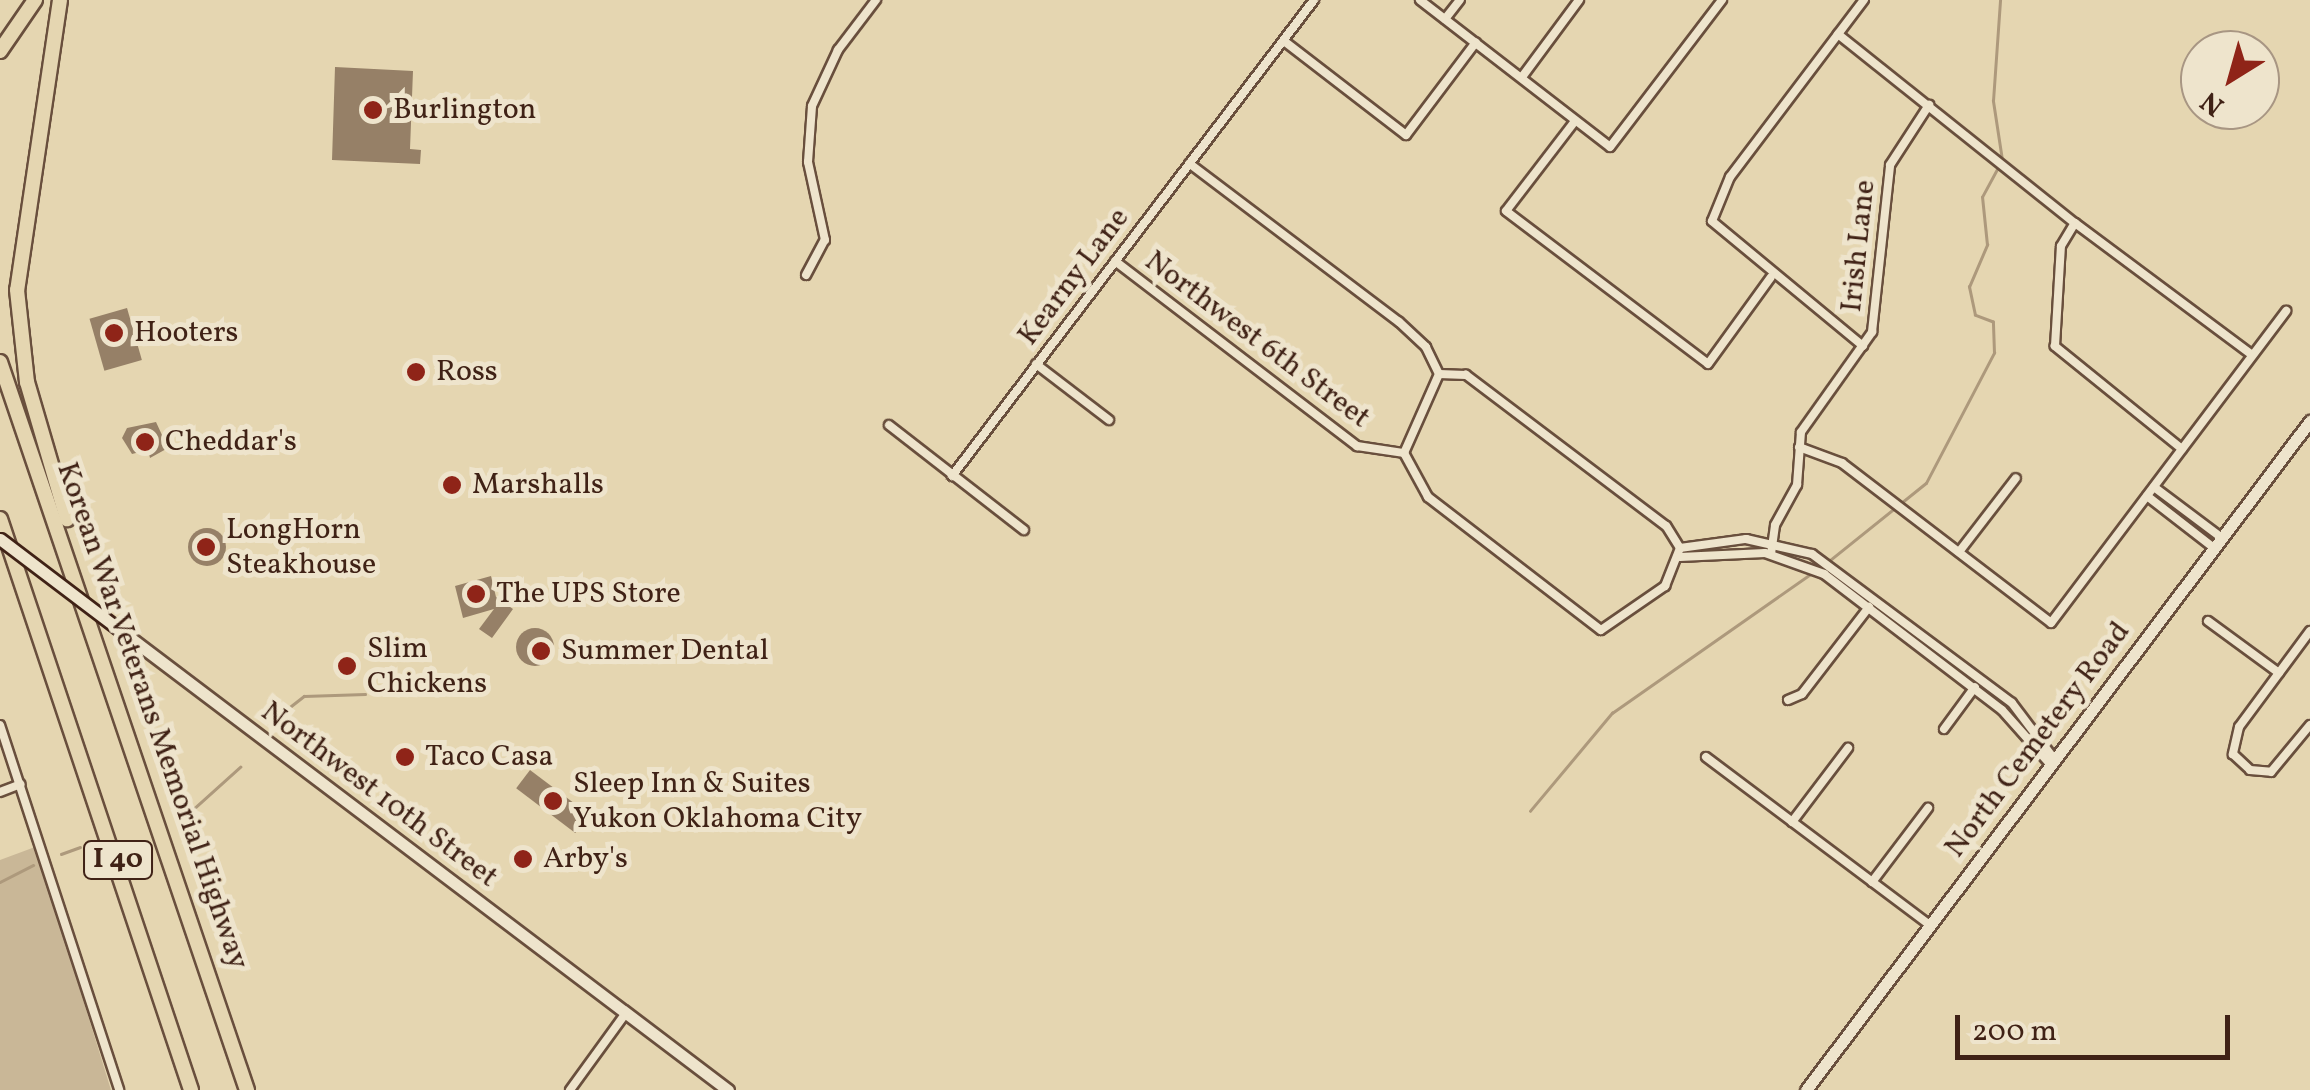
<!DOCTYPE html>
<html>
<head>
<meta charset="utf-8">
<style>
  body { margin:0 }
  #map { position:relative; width:2310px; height:1090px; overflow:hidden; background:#e5d6b1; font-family:Vollkorn,serif }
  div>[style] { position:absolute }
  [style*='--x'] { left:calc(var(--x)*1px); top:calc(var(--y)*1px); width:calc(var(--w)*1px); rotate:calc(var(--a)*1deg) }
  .green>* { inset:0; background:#c9b797 }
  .stream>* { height:2.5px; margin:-1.25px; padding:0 1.25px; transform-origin:1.25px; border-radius:1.25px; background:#ad997c }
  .building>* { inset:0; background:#968067; transform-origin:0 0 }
  .round { border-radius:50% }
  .roads { filter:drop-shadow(2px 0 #694f3d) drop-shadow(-2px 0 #694f3d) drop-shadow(0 2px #694f3d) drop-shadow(0 -2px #694f3d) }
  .street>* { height:8px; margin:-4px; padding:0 4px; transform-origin:4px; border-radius:4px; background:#eee4cc }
  .secondary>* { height:11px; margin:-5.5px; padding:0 5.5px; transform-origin:5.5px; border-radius:5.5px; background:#eee4cc }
  .highway>* { height:14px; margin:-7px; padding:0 7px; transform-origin:7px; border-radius:7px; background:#e5d6b1 }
  .bridges { filter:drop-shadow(2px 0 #402216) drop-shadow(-2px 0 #402216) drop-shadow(0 2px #402216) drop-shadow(0 -2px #402216) }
  .secondary-bridge>* { height:11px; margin:-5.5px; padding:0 5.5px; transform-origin:5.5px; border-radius:5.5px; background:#eee4cc }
  .dots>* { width:28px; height:28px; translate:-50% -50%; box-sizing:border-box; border:5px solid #eee4cc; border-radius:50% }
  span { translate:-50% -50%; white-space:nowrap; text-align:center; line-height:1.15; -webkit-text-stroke:10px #eee4cc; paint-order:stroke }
  .shield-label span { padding:2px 8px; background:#eee4cc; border:2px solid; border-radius:8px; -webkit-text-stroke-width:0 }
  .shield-label { font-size:28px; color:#402216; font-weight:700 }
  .poi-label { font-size:30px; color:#402216 }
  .left { translate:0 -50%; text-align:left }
  .street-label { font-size:30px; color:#402216 }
  .north { position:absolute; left:2180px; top:30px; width:100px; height:100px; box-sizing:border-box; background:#eee4cc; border:2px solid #a89683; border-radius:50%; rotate:217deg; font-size:28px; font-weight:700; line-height:40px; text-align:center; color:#402216 }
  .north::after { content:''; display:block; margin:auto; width:35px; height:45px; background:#8f2418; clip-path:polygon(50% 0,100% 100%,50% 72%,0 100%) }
  .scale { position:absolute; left:1955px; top:1015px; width:275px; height:45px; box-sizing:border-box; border:5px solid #402216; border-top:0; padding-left:12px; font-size:30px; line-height:35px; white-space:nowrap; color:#402216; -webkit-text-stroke:8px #eee4cc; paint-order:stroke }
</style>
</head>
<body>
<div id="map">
  <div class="green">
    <i style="clip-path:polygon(35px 847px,36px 847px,111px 1090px,0 1090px,0 860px)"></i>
  </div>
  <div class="stream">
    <i style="--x:1819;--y:569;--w:137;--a:-38.8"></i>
    <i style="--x:1926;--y:483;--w:147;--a:-62.4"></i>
    <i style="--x:1994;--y:353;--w:31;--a:-92"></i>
    <i style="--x:1993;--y:322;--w:19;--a:-159"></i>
    <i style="--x:1975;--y:315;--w:29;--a:-102"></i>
    <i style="--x:1969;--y:287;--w:46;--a:-66.8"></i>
    <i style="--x:1987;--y:245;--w:48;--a:-95.9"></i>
    <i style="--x:1982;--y:197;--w:42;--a:-61.6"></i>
    <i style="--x:2002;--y:160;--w:60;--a:-98.7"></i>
    <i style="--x:1993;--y:101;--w:101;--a:-86"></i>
    <i style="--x:277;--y:717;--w:34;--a:-38"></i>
    <i style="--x:304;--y:696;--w:61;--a:-1.9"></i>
    <i style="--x:1530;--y:811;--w:128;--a:-50.1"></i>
    <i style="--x:1612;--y:713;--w:244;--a:-35"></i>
    <i style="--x:189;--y:813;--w:69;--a:-42"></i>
    <i style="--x:61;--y:854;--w:20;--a:-20"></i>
    <i style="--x:0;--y:882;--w:37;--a:-27"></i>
  </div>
  <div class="building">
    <i style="clip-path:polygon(335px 67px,413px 71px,410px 149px,421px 150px,420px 164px,332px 160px)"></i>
    <i style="left:127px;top:308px;width:54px;height:39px;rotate:74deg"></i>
    <i style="clip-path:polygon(156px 422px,168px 448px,150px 458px,148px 450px,132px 454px,122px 438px,127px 428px)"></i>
    <i class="round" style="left:188px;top:528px;width:38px;height:38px"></i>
    <i style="clip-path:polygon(491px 576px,496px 597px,513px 609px,492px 638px,479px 629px,494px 609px,463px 618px,455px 586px)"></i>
    <i class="round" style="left:516px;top:628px;width:38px;height:38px"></i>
    <i style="left:530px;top:770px;width:74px;height:23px;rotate:37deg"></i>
  </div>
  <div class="roads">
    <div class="street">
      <i style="--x:1420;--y:0;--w:240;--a:37.7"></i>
      <i style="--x:1610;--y:147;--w:185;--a:-52.7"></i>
      <i style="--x:1445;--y:19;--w:24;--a:-52"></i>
      <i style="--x:1838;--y:34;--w:303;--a:38.6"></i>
      <i style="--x:1284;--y:41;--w:154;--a:37.6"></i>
      <i style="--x:1406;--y:135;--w:116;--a:-53"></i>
      <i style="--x:1522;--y:77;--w:96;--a:-53.5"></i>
      <i style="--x:1575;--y:121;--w:113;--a:127.5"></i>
      <i style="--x:1506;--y:211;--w:253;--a:37.1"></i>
      <i style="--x:1708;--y:364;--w:107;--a:-54.1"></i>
      <i style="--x:1115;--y:261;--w:305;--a:37.4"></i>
      <i style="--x:1357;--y:446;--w:48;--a:8.5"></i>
      <i style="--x:1404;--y:453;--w:50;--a:61.4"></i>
      <i style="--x:1428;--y:497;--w:218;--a:37.6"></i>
      <i style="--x:1601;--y:630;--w:78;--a:-34.5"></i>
      <i style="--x:1665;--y:586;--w:41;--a:-68.5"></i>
      <i style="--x:1680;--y:548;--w:26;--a:-122"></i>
      <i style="--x:1666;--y:526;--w:251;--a:-142.9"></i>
      <i style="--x:1466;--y:375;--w:27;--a:-178"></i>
      <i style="--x:1439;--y:374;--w:30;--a:-116"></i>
      <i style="--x:1426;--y:347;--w:37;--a:-137"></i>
      <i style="--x:1399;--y:322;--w:263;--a:-142.9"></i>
      <i style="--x:806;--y:275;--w:40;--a:-62"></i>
      <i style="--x:825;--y:240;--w:80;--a:-102.3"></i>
      <i style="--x:808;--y:162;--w:56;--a:-85.9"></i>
      <i style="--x:812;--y:106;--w:62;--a:-65.1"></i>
      <i style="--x:838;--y:50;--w:63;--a:-52.8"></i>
      <i style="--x:1863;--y:346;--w:196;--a:-140.4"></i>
      <i style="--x:1712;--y:221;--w:48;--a:-67.8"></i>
      <i style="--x:1730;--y:177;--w:222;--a:-52.9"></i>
      <i style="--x:1036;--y:364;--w:92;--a:37.5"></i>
      <i style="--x:889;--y:425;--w:171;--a:37.9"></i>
      <i style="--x:1799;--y:447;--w:46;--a:20.4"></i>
      <i style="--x:1842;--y:463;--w:263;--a:37.4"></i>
      <i style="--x:2051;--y:623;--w:391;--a:-53"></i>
      <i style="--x:2182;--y:449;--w:164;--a:-141"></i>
      <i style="--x:2055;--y:346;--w:100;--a:-86.6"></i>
      <i style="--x:2061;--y:246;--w:27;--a:-59"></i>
      <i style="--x:2075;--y:223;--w:221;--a:36.7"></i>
      <i style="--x:1404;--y:453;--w:86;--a:-66.1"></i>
      <i style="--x:952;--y:476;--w:598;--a:-52.75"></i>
      <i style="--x:2154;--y:487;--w:85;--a:36.9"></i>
      <i style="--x:2147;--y:496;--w:85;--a:37.8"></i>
      <i style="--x:1680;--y:548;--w:67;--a:-7.8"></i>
      <i style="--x:1746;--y:539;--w:68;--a:12.8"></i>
      <i style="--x:1812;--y:554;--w:249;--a:36.7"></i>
      <i style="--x:2012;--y:703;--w:71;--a:53"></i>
      <i style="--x:1959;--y:552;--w:93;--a:-52.4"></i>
      <i style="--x:1771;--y:554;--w:29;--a:-82"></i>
      <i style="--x:1775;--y:525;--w:46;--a:-61.2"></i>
      <i style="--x:1797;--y:485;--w:53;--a:-85.7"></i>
      <i style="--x:1801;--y:432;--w:123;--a:-54.6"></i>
      <i style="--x:1872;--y:332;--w:168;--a:-83.8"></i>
      <i style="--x:1890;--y:165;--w:72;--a:-57"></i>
      <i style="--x:1680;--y:557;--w:85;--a:-2.7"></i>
      <i style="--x:1765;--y:553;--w:63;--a:19.6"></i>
      <i style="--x:1824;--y:574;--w:224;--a:37.4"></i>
      <i style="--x:2002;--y:710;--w:74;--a:48.3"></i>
      <i style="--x:2208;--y:621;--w:88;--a:36.2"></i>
      <i style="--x:2310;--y:631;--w:119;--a:126.5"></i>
      <i style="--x:2239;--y:727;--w:28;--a:103"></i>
      <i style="--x:2233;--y:754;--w:23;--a:43"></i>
      <i style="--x:2250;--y:770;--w:21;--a:5"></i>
      <i style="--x:2271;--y:772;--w:61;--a:-50.3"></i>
      <i style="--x:1788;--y:700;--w:15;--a:-23"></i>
      <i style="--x:1802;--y:694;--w:110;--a:-52.4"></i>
      <i style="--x:0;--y:725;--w:384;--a:71.9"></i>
      <i style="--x:1944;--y:729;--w:52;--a:-53.6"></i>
      <i style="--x:1706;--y:757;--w:280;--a:36.9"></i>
      <i style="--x:0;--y:792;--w:22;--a:-21"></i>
      <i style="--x:1792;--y:822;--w:93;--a:-52.9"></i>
      <i style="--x:1872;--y:882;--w:93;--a:-52.9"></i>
      <i style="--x:570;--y:1090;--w:95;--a:-54"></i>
    </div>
    <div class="secondary">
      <i style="--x:125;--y:634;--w:756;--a:37.1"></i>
      <i style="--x:1806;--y:1090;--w:838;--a:-53.01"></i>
    </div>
    <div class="highway">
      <i style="--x:60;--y:0;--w:293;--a:98.4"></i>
      <i style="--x:17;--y:290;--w:93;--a:83.8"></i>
      <i style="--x:27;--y:382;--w:143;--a:73.7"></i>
      <i style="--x:0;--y:51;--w:62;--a:-55.5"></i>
      <i style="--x:0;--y:362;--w:769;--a:71.26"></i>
      <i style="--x:0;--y:519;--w:602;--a:71.5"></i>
    </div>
  </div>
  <div class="bridges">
    <div class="secondary-bridge">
      <i style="--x:0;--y:539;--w:157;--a:37.2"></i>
    </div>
  </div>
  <div class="dots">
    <i style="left:373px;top:110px;background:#8f2418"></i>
    <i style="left:114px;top:333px;background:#8f2418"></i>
    <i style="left:416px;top:372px;background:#8f2418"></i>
    <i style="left:145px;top:442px;background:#8f2418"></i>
    <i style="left:452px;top:485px;background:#8f2418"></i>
    <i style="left:206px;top:547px;background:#8f2418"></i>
    <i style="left:476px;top:594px;background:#8f2418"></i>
    <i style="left:541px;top:651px;background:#8f2418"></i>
    <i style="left:347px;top:666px;background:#8f2418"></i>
    <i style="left:405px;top:757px;background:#8f2418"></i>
    <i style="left:553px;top:801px;background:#8f2418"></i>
    <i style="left:523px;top:859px;background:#8f2418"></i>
  </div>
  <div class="shield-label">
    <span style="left:118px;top:860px">I 40</span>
  </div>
  <div class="poi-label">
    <span class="left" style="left:393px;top:110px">Burlington</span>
    <span class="left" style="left:134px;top:333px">Hooters</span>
    <span class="left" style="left:436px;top:372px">Ross</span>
    <span class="left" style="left:165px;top:442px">Cheddar's</span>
    <span class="left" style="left:472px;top:485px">Marshalls</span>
    <span class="left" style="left:226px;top:547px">LongHorn<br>Steakhouse</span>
    <span class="left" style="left:496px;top:594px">The UPS Store</span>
    <span class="left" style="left:367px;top:666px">Slim<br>Chickens</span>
    <span class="left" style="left:561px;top:651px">Summer Dental</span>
    <span class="left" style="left:425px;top:757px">Taco Casa</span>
    <span class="left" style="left:573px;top:801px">Sleep Inn &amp; Suites<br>Yukon Oklahoma City</span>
    <span class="left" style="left:543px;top:859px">Arby's</span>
  </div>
  <div class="street-label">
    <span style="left:1859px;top:246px;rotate:-84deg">Irish Lane</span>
    <span style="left:1074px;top:277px;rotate:-53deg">Kearny Lane</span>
    <span style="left:1257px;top:340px;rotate:37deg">Northwest 6th Street</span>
    <span style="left:152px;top:716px;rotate:71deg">Korean War Veterans Memorial Highway</span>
    <span style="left:2038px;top:740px;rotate:-53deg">North Cemetery Road</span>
    <span style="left:379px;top:795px;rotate:37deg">Northwest 10th Street</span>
  </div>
  <div class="north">N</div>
  <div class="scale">200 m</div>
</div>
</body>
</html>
